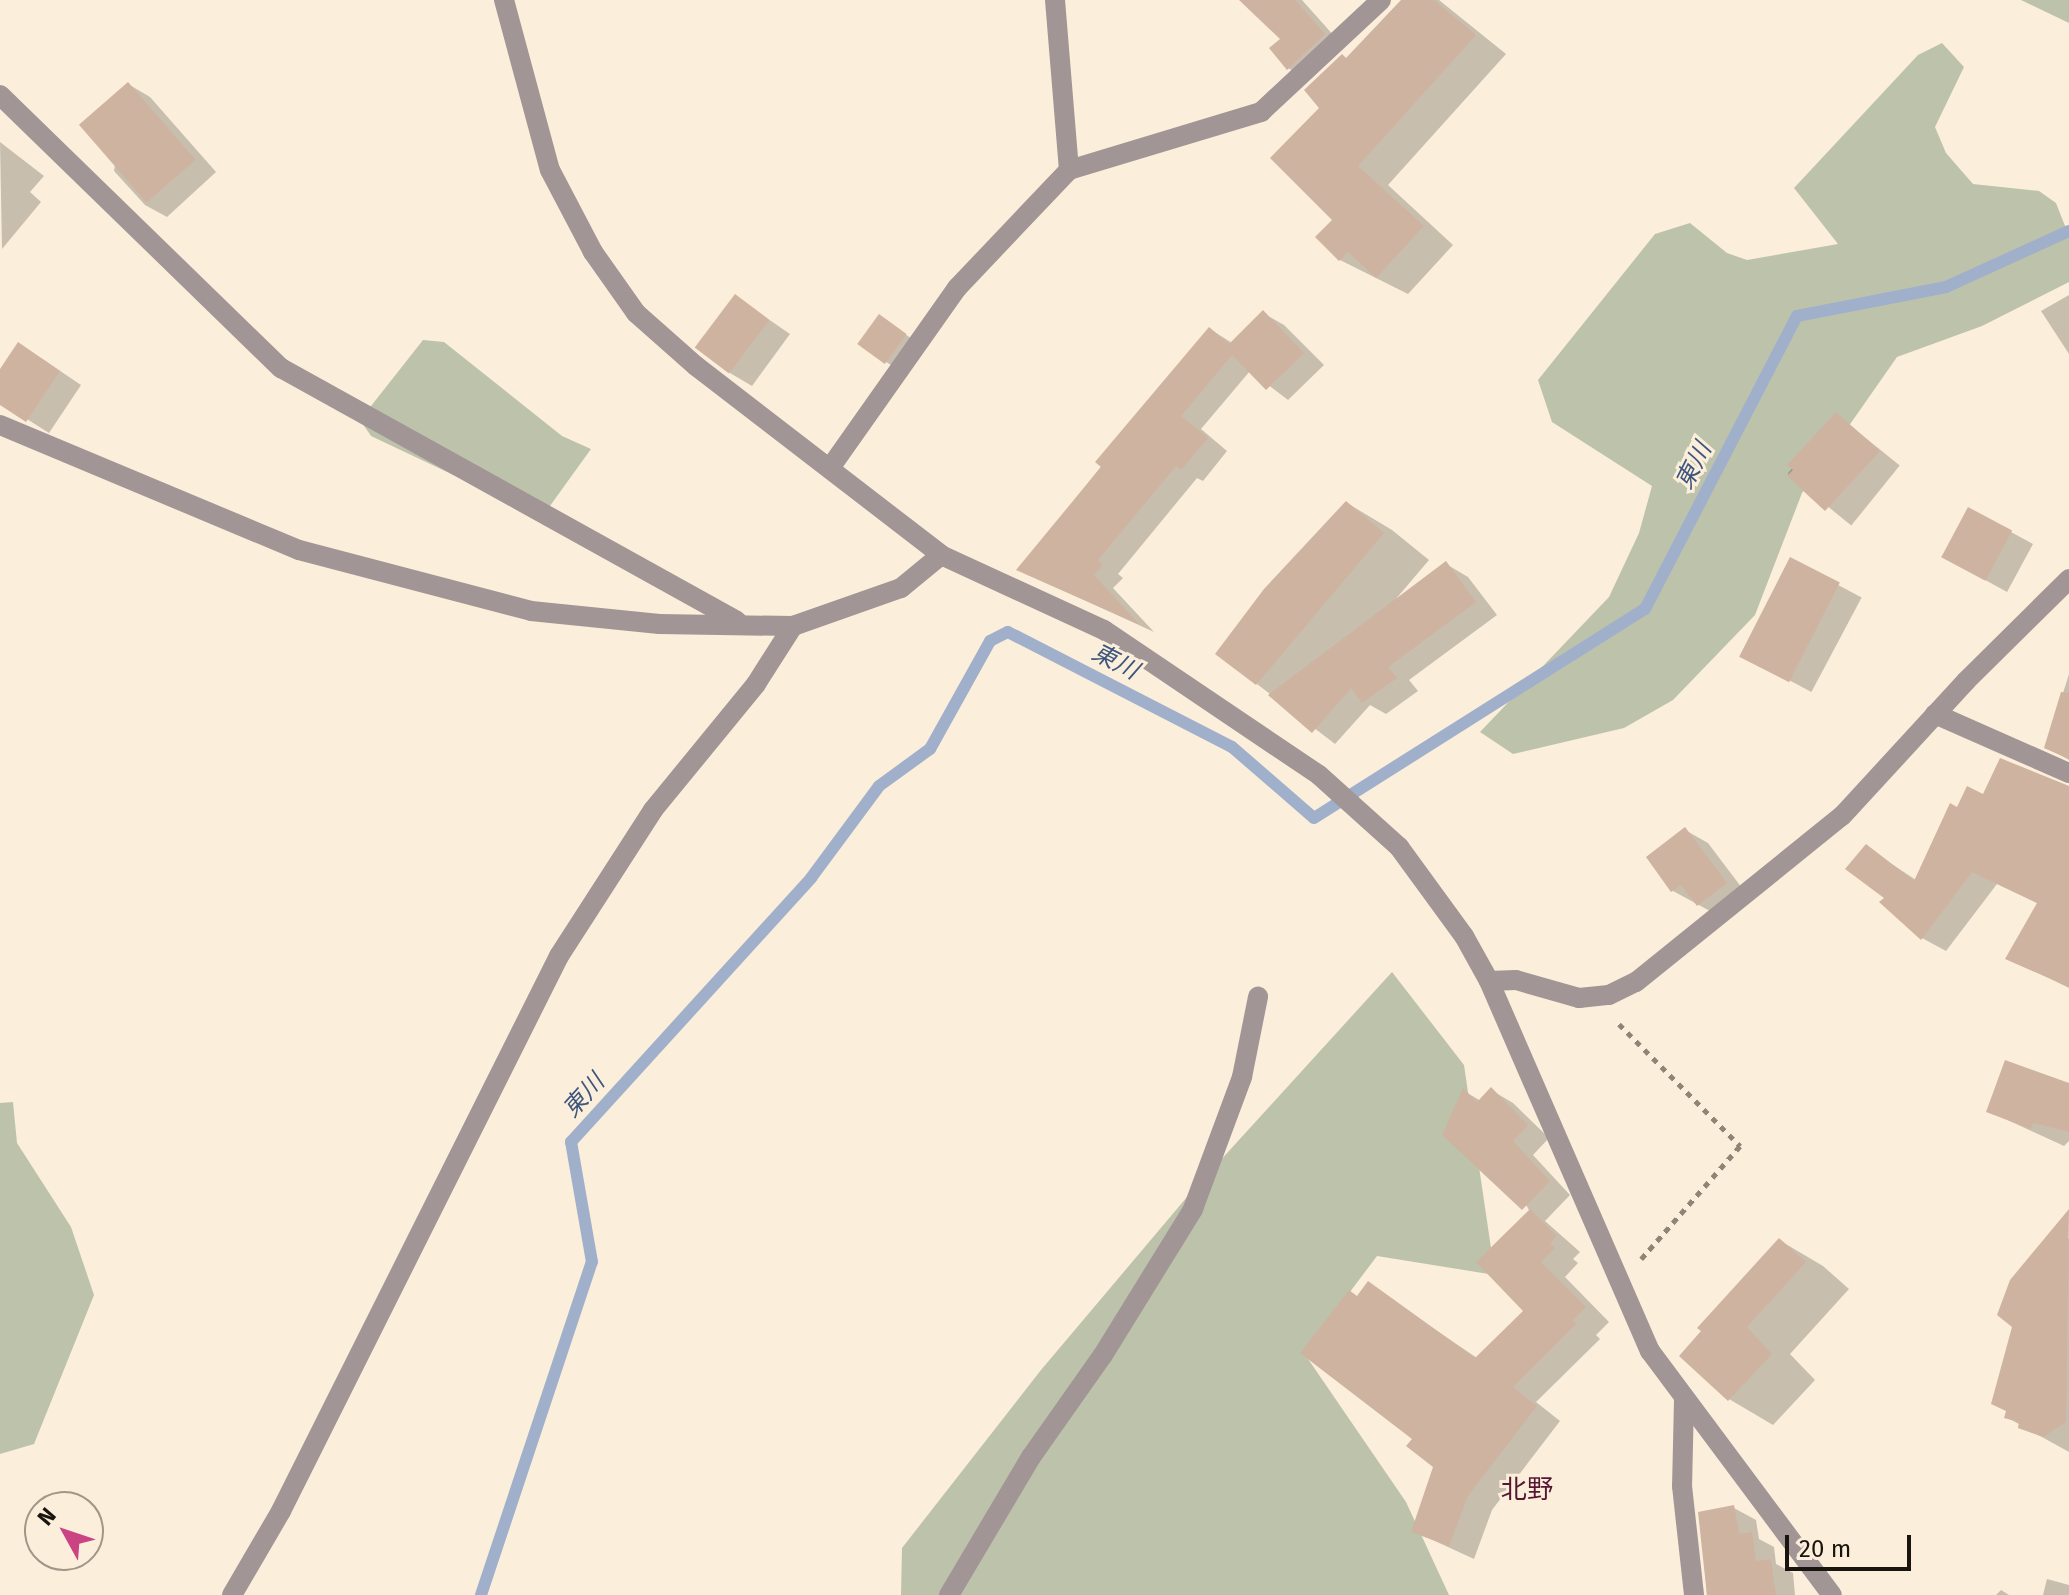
<!DOCTYPE html>
<html>
<head>
<meta charset="utf-8">
<style>
  body { margin:0 }
  #map { position:relative; width:2069px; height:1595px; overflow:hidden; background:#fbeeda; font-family:"Fira Sans","Noto Sans JP",sans-serif }
  div>[style] { position:absolute }
  [style*='--x'] { left:calc(var(--x)*1px); top:calc(var(--y)*1px); width:calc(var(--w)*1px); rotate:calc(var(--a)*1deg) }
  .green>* { inset:0; background:#bdc3ab }
  .shadow>* { inset:0; background:#0003; transform-origin:0 0 }
  .stream>* { height:12px; margin:-6px; padding:0 6px; transform-origin:6px; border-radius:6px; background:#a1b0ca }
  .building>* { inset:0; background:#ceb3a0; transform-origin:0 0 }
  .path>* { height:5px; margin-top:-2.5px; transform-origin:0; background:repeating-linear-gradient(90deg,#8e8577 0 6px,transparent 0 12px) }
  .service>* { height:20px; margin:-10px; padding:0 10px; transform-origin:10px; border-radius:10px; background:#a19595 }
  .minor>* { height:20px; margin:-10px; padding:0 10px; transform-origin:10px; border-radius:10px; background:#a19595 }
  span { translate:-50% -50%; white-space:nowrap; text-align:center; line-height:1.15; -webkit-text-stroke:6px #fbeeda; paint-order:stroke }
  .water-label { font-size:24px; color:#3e557d; font-style:italic }
  .quarter-label { font-size:26px; color:#551533 }
  .north { position:absolute; left:24px; top:1491px; width:80px; height:80px; box-sizing:border-box; background:#fbeeda; border:2px solid #a19788; border-radius:50%; rotate:310deg; font-size:22px; font-weight:700; line-height:32px; text-align:center; color:#19140d }
  .north::after { content:''; display:block; margin:auto; width:28px; height:36px; background:#ca4382; clip-path:polygon(50% 0,100% 100%,50% 72%,0 100%) }
  .scale { position:absolute; left:1785px; top:1535px; width:126px; height:36px; box-sizing:border-box; border:4px solid #19140d; border-top:0; padding-left:10px; font-size:24px; line-height:28px; white-space:nowrap; color:#19140d; -webkit-text-stroke:6px #fbeeda; paint-order:stroke }
</style>
</head>
<body>
<div id="map">
  <div class="green">
    <i style="clip-path:polygon(2021px 0,2069px 0,2069px 23px)"></i>
    <i style="clip-path:polygon(1942px 43px,1964px 67px,1935px 127px,1946px 153px,1973px 184px,2039px 191px,2056px 203px,2069px 236px,2069px 282px,1982px 326px,1897px 357px,1802px 493px,1755px 615px,1673px 700px,1624px 728px,1513px 754px,1480px 732px,1609px 597px,1639px 533px,1652px 486px,1552px 422px,1538px 380px,1655px 234px,1690px 223px,1727px 253px,1747px 260px,1838px 244px,1794px 188px,1918px 55px)"></i>
    <i style="clip-path:polygon(423px 340px,444px 342px,562px 436px,591px 449px,542px 517px,371px 436px,360px 420px)"></i>
    <i style="clip-path:polygon(1392px 972px,1464px 1065px,1495px 1275px,1377px 1256px,1304px 1353px,1406px 1502px,1449px 1595px,901px 1595px,902px 1548px,1041px 1370px,1187px 1197px)"></i>
    <i style="clip-path:polygon(13px 1102px,17px 1143px,71px 1227px,94px 1295px,34px 1444px,0 1454px,0 1103px)"></i>
  </div>
  <div class="shadow">
    <i style="clip-path:polygon(1242px 0,1302px 0,1343px 46px,1307px 79px,1288px 68px,1283px 39px)"></i>
    <i style="clip-path:polygon(1405px 0,1439px 0,1506px 54px,1388px 185px,1453px 245px,1408px 294px,1340px 260px,1322px 108px,1347px 59px)"></i>
    <i style="clip-path:polygon(128px 84px,150px 97px,216px 172px,167px 217px,145px 205px,114px 171px)"></i>
    <i style="clip-path:polygon(0 142px,44px 176px,30px 192px,41px 202px,2px 249px)"></i>
    <i style="clip-path:polygon(2069px 295px,2069px 354px,2041px 311px)"></i>
    <i style="clip-path:polygon(736px 297px,790px 334px,752px 386px,730px 373px)"></i>
    <i style="clip-path:polygon(1263px 313px,1284px 325px,1324px 365px,1288px 400px,1250px 371px,1201px 429px,1227px 451px,1203px 481px,1197px 478px,1118px 574px,1123px 578px,1113px 588px,1154px 632px,1019px 570px,1210px 329px,1232px 343px)"></i>
    <i style="clip-path:polygon(890px 323px,916px 342px,896px 368px,886px 362px)"></i>
    <i style="clip-path:polygon(41px 358px,81px 385px,49px 433px,0 402px,0 373px)"></i>
    <i style="left:1836px;top:414px;width:82px;height:77px;rotate:39deg"></i>
    <i style="clip-path:polygon(1347px 503px,1392px 530px,1429px 560px,1395px 600px,1446px 564px,1468px 577px,1497px 615px,1409px 680px,1418px 691px,1386px 714px,1370px 705px,1335px 744px,1257px 684px)"></i>
    <i style="clip-path:polygon(2011px 532px,2033px 544px,2007px 592px,1967px 570px)"></i>
    <i style="left:1791px;top:560px;width:80px;height:107px;rotate:28deg"></i>
    <i style="clip-path:polygon(2069px 674px,2069px 760px,2046px 747px)"></i>
    <i style="clip-path:polygon(2069px 786px,2069px 988px,2008px 958px,2039px 904px,1997px 884px,1946px 951px,1922px 938px,1887px 898px,1866px 847px,1916px 880px,1958px 810px,1984px 797px)"></i>
    <i style="clip-path:polygon(1685px 830px,1708px 843px,1748px 896px,1721px 917px,1673px 891px,1648px 858px)"></i>
    <i style="clip-path:polygon(2069px 1085px,2069px 1141px,2064px 1146px,1988px 1111px)"></i>
    <i style="clip-path:polygon(1491px 1090px,1513px 1103px,1549px 1138px,1533px 1155px,1570px 1195px,1545px 1221px,1580px 1252px,1573px 1259px,1578px 1263px,1565px 1277px,1609px 1322px,1596px 1335px,1600px 1339px,1536px 1402px,1560px 1421px,1492px 1510px,1474px 1559px,1413px 1531px,1436px 1467px,1414px 1439px,1358px 1298px,1368px 1284px,1477px 1358px,1526px 1311px,1530px 1212px,1464px 1091px,1481px 1101px)"></i>
    <i style="clip-path:polygon(2053px 1232px,2069px 1239px,2069px 1452px,2006px 1417px)"></i>
    <i style="clip-path:polygon(1779px 1240px,1823px 1266px,1849px 1289px,1790px 1354px,1815px 1380px,1773px 1425px,1729px 1399px,1682px 1356px)"></i>
    <i style="clip-path:polygon(1734px 1508px,1756px 1520px,1759px 1539px,1774px 1547px,1776px 1564px,1793px 1573px,1795px 1595px,1707px 1595px,1700px 1514px)"></i>
    <i style="clip-path:polygon(2047px 1579px,2069px 1585px,2069px 1595px,2043px 1595px)"></i>
    <i style="clip-path:polygon(2001px 1590px,2009px 1595px,1996px 1595px)"></i>
  </div>
  <div class="stream">
    <i style="--x:481;--y:1595;--w:351;--a:-71.6"></i>
    <i style="--x:592;--y:1262;--w:122;--a:-99.9"></i>
    <i style="--x:571;--y:1142;--w:357;--a:-47.7"></i>
    <i style="--x:811;--y:878;--w:114;--a:-53.5"></i>
    <i style="--x:879;--y:786;--w:63;--a:-36"></i>
    <i style="--x:930;--y:749;--w:124;--a:-60.9"></i>
    <i style="--x:990;--y:641;--w:20;--a:-27"></i>
    <i style="--x:1008;--y:632;--w:252;--a:27.2"></i>
    <i style="--x:1232;--y:747;--w:108;--a:40.9"></i>
    <i style="--x:1314;--y:818;--w:391;--a:-32.3"></i>
    <i style="--x:1645;--y:609;--w:330;--a:-62.6"></i>
    <i style="--x:1797;--y:316;--w:152;--a:-11"></i>
    <i style="--x:1946;--y:287;--w:135;--a:-24.5"></i>
  </div>
  <div class="building">
    <i style="clip-path:polygon(1239px 0,1295px 0,1325px 34px,1287px 70px,1269px 48px,1280px 39px)"></i>
    <i style="clip-path:polygon(1401px 0,1434px 0,1476px 35px,1358px 166px,1424px 226px,1376px 278px,1348px 252px,1339px 261px,1315px 237px,1332px 220px,1270px 158px,1319px 108px,1304px 90px,1342px 54px,1346px 58px)"></i>
    <i style="left:128px;top:82px;width:103px;height:65px;rotate:49deg"></i>
    <i style="left:735px;top:294px;width:43px;height:67px;rotate:37deg"></i>
    <i style="clip-path:polygon(1263px 310px,1304px 353px,1266px 390px,1232px 355px,1181px 416px,1208px 438px,1181px 470px,1176px 466px,1098px 560px,1103px 565px,1094px 575px,1140px 625px,1016px 570px,1101px 467px,1095px 462px,1209px 327px,1229px 344px)"></i>
    <i style="left:879px;top:314px;width:34px;height:37px;rotate:36deg"></i>
    <i style="clip-path:polygon(18px 342px,60px 371px,26px 422px,0 405px,0 369px)"></i>
    <i style="clip-path:polygon(1836px 412px,1880px 451px,1825px 511px,1787px 476px,1793px 470px,1787px 465px)"></i>
    <i style="clip-path:polygon(1346px 501px,1384px 533px,1256px 685px,1215px 654px,1264px 589px)"></i>
    <i style="left:1968px;top:507px;width:50px;height:57px;rotate:28deg"></i>
    <i style="left:1790px;top:557px;width:56px;height:112px;rotate:27deg"></i>
    <i style="clip-path:polygon(1446px 561px,1476px 602px,1388px 667px,1397px 678px,1362px 703px,1351px 688px,1312px 733px,1268px 695px)"></i>
    <i style="clip-path:polygon(2061px 692px,2069px 693px,2069px 759px,2044px 748px)"></i>
    <i style="clip-path:polygon(2000px 758px,2069px 786px,2069px 987px,2005px 959px,2037px 903px,1972px 872px,1921px 940px,1879px 902px,1884px 898px,1845px 869px,1866px 844px,1914px 881px,1950px 803px,1957px 807px,1967px 786px,1983px 794px)"></i>
    <i style="clip-path:polygon(1685px 827px,1727px 883px,1697px 906px,1681px 885px,1671px 892px,1646px 857px)"></i>
    <i style="clip-path:polygon(2005px 1060px,2069px 1083px,2069px 1132px,2033px 1123px,2031px 1129px,1986px 1112px)"></i>
    <i style="clip-path:polygon(1491px 1087px,1528px 1125px,1513px 1141px,1550px 1181px,1522px 1210px,1442px 1135px,1463px 1088px,1477px 1102px)"></i>
    <i style="clip-path:polygon(1530px 1209px,1557px 1236px,1550px 1243px,1555px 1248px,1541px 1262px,1586px 1307px,1573px 1320px,1576px 1324px,1513px 1387px,1537px 1406px,1468px 1496px,1449px 1546px,1411px 1532px,1433px 1467px,1406px 1446px,1412px 1439px,1300px 1353px,1349px 1290px,1357px 1296px,1368px 1281px,1475px 1358px,1523px 1311px,1476px 1262px)"></i>
    <i style="clip-path:polygon(2069px 1209px,2066px 1422px,2043px 1437px,2018px 1428px,2019px 1422px,2004px 1418px,2006px 1411px,1991px 1404px,2012px 1327px,1997px 1315px,2010px 1280px)"></i>
    <i style="clip-path:polygon(1779px 1238px,1806px 1262px,1747px 1327px,1772px 1354px,1728px 1401px,1679px 1356px,1701px 1331px,1697px 1328px)"></i>
    <i style="clip-path:polygon(1734px 1505px,1739px 1534px,1752px 1532px,1756px 1561px,1771px 1559px,1776px 1595px,1707px 1595px,1698px 1512px)"></i>
  </div>
  <div class="path">
    <i style="--x:1619;--y:1024;--w:172;--a:45.2"></i>
    <i style="--x:1740;--y:1146;--w:150;--a:131.2"></i>
  </div>
  <div class="service">
    <i style="--x:1684;--y:1400;--w:86;--a:91.3"></i>
    <i style="--x:1682;--y:1486;--w:110;--a:83.7"></i>
    <i style="--x:949;--y:1595;--w:161;--a:-59.3"></i>
    <i style="--x:1031;--y:1457;--w:125;--a:-54.8"></i>
    <i style="--x:1103;--y:1355;--w:172;--a:-58.3"></i>
    <i style="--x:1193;--y:1209;--w:141;--a:-69.6"></i>
    <i style="--x:1242;--y:1077;--w:82;--a:-78.7"></i>
  </div>
  <div class="minor">
    <i style="--x:504;--y:0;--w:176;--a:74.9"></i>
    <i style="--x:550;--y:170;--w:93;--a:62.3"></i>
    <i style="--x:593;--y:252;--w:75;--a:54.8"></i>
    <i style="--x:636;--y:313;--w:80;--a:41.5"></i>
    <i style="--x:696;--y:366;--w:309;--a:37.6"></i>
    <i style="--x:941;--y:555;--w:179;--a:24.7"></i>
    <i style="--x:1104;--y:630;--w:259;--a:34"></i>
    <i style="--x:1319;--y:775;--w:108;--a:42"></i>
    <i style="--x:1399;--y:847;--w:110;--a:53.9"></i>
    <i style="--x:1464;--y:936;--w:51;--a:60.9"></i>
    <i style="--x:1489;--y:981;--w:404;--a:66.5"></i>
    <i style="--x:1650;--y:1351;--w:304;--a:53.3"></i>
    <i style="--x:1055;--y:0;--w:171;--a:85.3"></i>
    <i style="--x:0;--y:95;--w:392;--a:44.2"></i>
    <i style="--x:281;--y:368;--w:521;--a:29.02"></i>
    <i style="--x:0;--y:425;--w:324;--a:22.7"></i>
    <i style="--x:299;--y:550;--w:240;--a:14.7"></i>
    <i style="--x:531;--y:611;--w:129;--a:5.8"></i>
    <i style="--x:659;--y:624;--w:134;--a:0.9"></i>
    <i style="--x:793;--y:626;--w:114;--a:-19.4"></i>
    <i style="--x:901;--y:588;--w:52;--a:-39.5"></i>
    <i style="--x:830;--y:468;--w:220;--a:-54.8"></i>
    <i style="--x:957;--y:288;--w:163;--a:-46.5"></i>
    <i style="--x:1069;--y:170;--w:201;--a:-16.8"></i>
    <i style="--x:1261;--y:112;--w:164;--a:-43"></i>
    <i style="--x:1935;--y:714;--w:146;--a:23.8"></i>
    <i style="--x:1489;--y:981;--w:27;--a:-2"></i>
    <i style="--x:1516;--y:980;--w:66;--a:15.9"></i>
    <i style="--x:1579;--y:998;--w:30;--a:-6"></i>
    <i style="--x:1609;--y:995;--w:30;--a:-26"></i>
    <i style="--x:1636;--y:982;--w:265;--a:-38.9"></i>
    <i style="--x:1842;--y:816;--w:183;--a:-47.4"></i>
    <i style="--x:1966;--y:681;--w:145;--a:-44.7"></i>
    <i style="--x:232;--y:1595;--w:97;--a:-59.7"></i>
    <i style="--x:281;--y:1511;--w:621;--a:-63.39"></i>
    <i style="--x:559;--y:956;--w:174;--a:-57.2"></i>
    <i style="--x:653;--y:810;--w:163;--a:-50.7"></i>
    <i style="--x:756;--y:684;--w:69;--a:-57.5"></i>
  </div>
  <div class="water-label">
    <span style="left:1694px;top:466px;rotate:-63deg">東川</span>
    <span style="left:1115px;top:662px;rotate:27deg">東川</span>
    <span style="left:584px;top:1096px;rotate:-48deg">東川</span>
  </div>
  <div class="quarter-label">
    <span style="left:1527px;top:1490px">北野</span>
  </div>
  <div class="north">N</div>
  <div class="scale">20 m</div>
</div>
</body>
</html>
